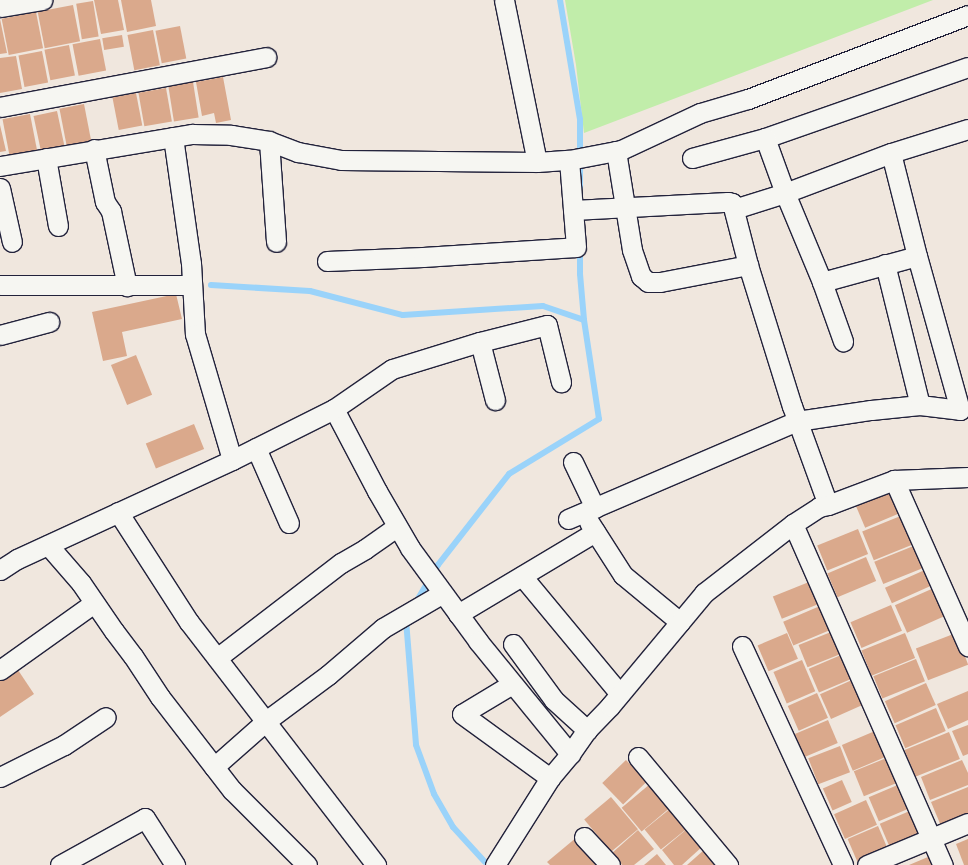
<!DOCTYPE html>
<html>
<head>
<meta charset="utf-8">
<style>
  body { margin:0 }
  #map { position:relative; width:968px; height:865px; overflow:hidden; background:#f0e7de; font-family:Sriracha,sans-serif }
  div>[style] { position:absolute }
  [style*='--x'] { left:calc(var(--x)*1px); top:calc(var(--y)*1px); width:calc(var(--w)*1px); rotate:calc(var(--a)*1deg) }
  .green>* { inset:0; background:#c1edaa }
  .stream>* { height:6px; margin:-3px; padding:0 3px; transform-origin:3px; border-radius:3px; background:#9ad3fa }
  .building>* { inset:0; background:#daa98c; transform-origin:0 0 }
  .roads { filter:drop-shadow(1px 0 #22223b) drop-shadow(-1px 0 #22223b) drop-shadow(0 1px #22223b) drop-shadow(0 -1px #22223b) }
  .street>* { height:19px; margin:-9.5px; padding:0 9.5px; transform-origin:9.5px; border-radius:9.5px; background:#f6f6f2 }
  span { translate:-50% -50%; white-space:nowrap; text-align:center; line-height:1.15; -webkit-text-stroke:3.5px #f6f6f2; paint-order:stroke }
</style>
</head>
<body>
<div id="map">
  <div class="green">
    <i style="clip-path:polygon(565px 0,933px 0,584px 133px,576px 65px)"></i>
  </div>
  <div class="stream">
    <i style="--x:560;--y:0;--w:121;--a:80.5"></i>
    <i style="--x:580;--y:119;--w:68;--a:90"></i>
    <i style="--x:580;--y:248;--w:26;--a:90"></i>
    <i style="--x:580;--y:274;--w:46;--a:85"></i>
    <i style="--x:211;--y:285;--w:99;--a:3.5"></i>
    <i style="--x:310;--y:291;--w:96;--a:14.5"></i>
    <i style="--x:403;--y:315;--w:140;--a:-3.7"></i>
    <i style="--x:543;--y:306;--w:43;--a:18.9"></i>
    <i style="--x:584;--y:320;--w:100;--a:81.4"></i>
    <i style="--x:599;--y:419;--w:105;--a:148.6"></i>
    <i style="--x:509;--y:474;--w:115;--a:128"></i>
    <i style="--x:438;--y:565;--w:43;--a:120.7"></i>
    <i style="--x:406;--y:620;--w:125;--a:85.4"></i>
    <i style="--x:416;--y:745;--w:52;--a:69.8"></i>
    <i style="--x:434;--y:794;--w:38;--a:60"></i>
    <i style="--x:453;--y:827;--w:47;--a:47.6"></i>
  </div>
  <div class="building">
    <i style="clip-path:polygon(94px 0,118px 0,124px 30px,101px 34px)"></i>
    <i style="clip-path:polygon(121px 0,151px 0,156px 26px,127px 32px)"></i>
    <i style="left:93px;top:1px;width:36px;height:17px;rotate:81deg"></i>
    <i style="left:73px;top:5px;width:37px;height:36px;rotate:79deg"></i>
    <i style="left:36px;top:12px;width:37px;height:35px;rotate:79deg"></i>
    <i style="clip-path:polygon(0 19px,7px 53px,0 54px)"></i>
    <i style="left:180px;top:26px;width:33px;height:25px;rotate:79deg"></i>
    <i style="left:153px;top:30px;width:36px;height:26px;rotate:79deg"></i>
    <i style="left:122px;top:35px;width:12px;height:20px;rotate:81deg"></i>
    <i style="left:100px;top:39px;width:32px;height:28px;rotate:79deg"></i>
    <i style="left:69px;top:45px;width:31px;height:25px;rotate:79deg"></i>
    <i style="left:42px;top:51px;width:32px;height:24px;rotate:79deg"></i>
    <i style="clip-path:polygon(16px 56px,22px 89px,0 93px,0 58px)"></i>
    <i style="clip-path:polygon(223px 77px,231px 120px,216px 123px,214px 113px,202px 116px,196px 82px)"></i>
    <i style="left:193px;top:82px;width:36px;height:25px;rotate:81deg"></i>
    <i style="left:166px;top:88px;width:34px;height:28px;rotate:80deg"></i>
    <i style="left:136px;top:93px;width:33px;height:24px;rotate:79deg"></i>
    <i style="left:84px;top:104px;width:38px;height:25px;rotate:79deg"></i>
    <i style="left:57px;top:111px;width:35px;height:24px;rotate:78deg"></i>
    <i style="left:30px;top:114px;width:38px;height:28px;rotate:79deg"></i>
    <i style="clip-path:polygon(0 125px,6px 151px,0 152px)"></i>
    <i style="clip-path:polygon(176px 294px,182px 319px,122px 332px,127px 356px,103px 361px,92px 312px)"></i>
    <i style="left:136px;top:355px;width:43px;height:27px;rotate:68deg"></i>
    <i style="left:194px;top:424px;width:27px;height:52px;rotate:68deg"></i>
    <i style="left:890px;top:489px;width:26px;height:38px;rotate:67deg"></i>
    <i style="left:903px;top:515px;width:31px;height:44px;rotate:68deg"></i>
    <i style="left:858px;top:529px;width:27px;height:44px;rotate:68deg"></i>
    <i style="left:916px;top:545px;width:24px;height:45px;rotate:68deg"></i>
    <i style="left:866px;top:557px;width:26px;height:42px;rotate:67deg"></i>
    <i style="left:927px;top:569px;width:17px;height:46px;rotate:66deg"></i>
    <i style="left:809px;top:582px;width:24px;height:39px;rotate:68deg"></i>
    <i style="left:936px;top:587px;width:30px;height:45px;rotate:66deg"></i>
    <i style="left:891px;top:605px;width:28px;height:44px;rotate:67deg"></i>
    <i style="left:820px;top:606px;width:26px;height:40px;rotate:67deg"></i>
    <i style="left:831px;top:632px;width:24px;height:35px;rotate:68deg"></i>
    <i style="left:787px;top:633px;width:28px;height:32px;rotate:67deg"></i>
    <i style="left:905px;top:633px;width:27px;height:47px;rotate:68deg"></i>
    <i style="left:956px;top:633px;width:34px;height:43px;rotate:69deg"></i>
    <i style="left:841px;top:655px;width:26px;height:35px;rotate:67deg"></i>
    <i style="left:916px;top:659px;width:24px;height:46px;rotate:68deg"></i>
    <i style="left:802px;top:660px;width:34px;height:31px;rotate:67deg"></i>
    <i style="clip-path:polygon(16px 667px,34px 694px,0 717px,0 678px)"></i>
    <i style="left:852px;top:680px;width:27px;height:35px;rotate:66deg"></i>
    <i style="left:926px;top:683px;width:24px;height:45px;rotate:66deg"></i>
    <i style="clip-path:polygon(968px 691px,968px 720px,948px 729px,937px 704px)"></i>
    <i style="left:817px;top:693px;width:27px;height:32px;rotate:66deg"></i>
    <i style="left:936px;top:708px;width:25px;height:44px;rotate:67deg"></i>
    <i style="left:828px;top:720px;width:25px;height:36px;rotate:67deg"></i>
    <i style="clip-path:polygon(968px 725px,968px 754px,963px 756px,952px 731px)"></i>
    <i style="left:875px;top:731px;width:28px;height:36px;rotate:67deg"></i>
    <i style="left:949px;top:732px;width:29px;height:48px;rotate:68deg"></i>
    <i style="left:840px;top:746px;width:28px;height:34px;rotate:69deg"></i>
    <i style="left:889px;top:757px;width:27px;height:38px;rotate:68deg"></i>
    <i style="left:626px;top:760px;width:30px;height:33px;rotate:46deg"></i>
    <i style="clip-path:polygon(962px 760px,968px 773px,968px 785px,930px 800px,921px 777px)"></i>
    <i style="left:842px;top:780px;width:24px;height:21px;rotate:66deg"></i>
    <i style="left:650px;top:784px;width:31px;height:37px;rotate:50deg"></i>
    <i style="left:900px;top:784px;width:26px;height:34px;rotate:67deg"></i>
    <i style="clip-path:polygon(968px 787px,968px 815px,941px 826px,931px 802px)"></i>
    <i style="left:611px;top:797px;width:42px;height:35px;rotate:50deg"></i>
    <i style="left:866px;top:800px;width:27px;height:35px;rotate:66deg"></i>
    <i style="left:671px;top:808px;width:26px;height:34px;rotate:51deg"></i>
    <i style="left:912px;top:810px;width:28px;height:35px;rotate:67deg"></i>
    <i style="left:878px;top:826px;width:26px;height:33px;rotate:67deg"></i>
    <i style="clip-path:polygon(688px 828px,703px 846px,682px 865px,674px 865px,662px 850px)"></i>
    <i style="clip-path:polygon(638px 830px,654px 849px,634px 865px,622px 865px,612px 853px)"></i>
    <i style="clip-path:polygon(577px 837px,599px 865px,550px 865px,547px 862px)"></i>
    <i style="clip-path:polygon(968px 839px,968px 865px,964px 865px,956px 844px)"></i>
    <i style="clip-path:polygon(704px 850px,717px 865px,687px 865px)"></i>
    <i style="clip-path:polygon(657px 854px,666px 865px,644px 865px)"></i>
    <i style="clip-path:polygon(935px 854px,940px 865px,909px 865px)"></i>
  </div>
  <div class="roads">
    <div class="street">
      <i style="--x:504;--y:0;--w:165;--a:78.5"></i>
      <i style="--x:0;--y:7;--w:43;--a:-9.5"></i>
      <i style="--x:0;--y:107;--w:271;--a:-10.6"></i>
      <i style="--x:173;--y:137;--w:127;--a:81.9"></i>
      <i style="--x:191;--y:263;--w:71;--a:86.8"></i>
      <i style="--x:195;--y:334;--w:131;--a:73.6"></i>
      <i style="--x:765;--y:138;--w:215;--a:-19.3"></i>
      <i style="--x:269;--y:141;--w:101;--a:86"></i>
      <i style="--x:94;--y:149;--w:54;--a:78.3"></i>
      <i style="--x:105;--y:202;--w:11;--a:56"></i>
      <i style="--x:111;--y:211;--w:77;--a:78"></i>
      <i style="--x:616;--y:151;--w:100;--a:80.8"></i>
      <i style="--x:632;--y:250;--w:28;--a:71"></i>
      <i style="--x:641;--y:276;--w:9;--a:41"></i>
      <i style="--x:648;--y:282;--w:12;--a:0"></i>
      <i style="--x:660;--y:282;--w:90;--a:-10.9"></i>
      <i style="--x:891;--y:153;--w:81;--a:-17.3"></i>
      <i style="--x:46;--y:158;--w:69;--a:80"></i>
      <i style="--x:692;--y:158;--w:76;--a:-15.3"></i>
      <i style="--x:765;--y:138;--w:59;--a:70"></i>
      <i style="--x:785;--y:193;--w:96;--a:67.4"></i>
      <i style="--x:822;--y:282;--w:63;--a:70.4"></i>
      <i style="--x:0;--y:166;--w:195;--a:-9.5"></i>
      <i style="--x:192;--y:134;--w:39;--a:1"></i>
      <i style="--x:231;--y:135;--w:38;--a:9"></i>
      <i style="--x:269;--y:141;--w:31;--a:21"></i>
      <i style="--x:298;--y:152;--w:44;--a:10.5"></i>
      <i style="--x:341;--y:160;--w:196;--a:0.6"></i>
      <i style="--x:537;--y:162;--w:32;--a:-4"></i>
      <i style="--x:569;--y:160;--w:53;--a:-10.9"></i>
      <i style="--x:621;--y:150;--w:87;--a:-25.1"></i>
      <i style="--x:700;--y:113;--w:50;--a:-16.3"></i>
      <i style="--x:748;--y:99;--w:235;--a:-20.9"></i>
      <i style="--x:0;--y:188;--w:55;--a:77.5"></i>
      <i style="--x:573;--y:210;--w:155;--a:-3"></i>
      <i style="--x:728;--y:202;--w:4;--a:14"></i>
      <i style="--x:732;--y:203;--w:64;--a:75.5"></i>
      <i style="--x:748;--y:265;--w:148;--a:72.7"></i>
      <i style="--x:792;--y:406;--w:105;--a:70"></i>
      <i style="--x:327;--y:261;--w:96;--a:-2.4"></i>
      <i style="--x:423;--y:257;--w:153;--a:-3.7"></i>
      <i style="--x:576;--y:247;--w:87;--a:-94.6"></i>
      <i style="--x:885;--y:264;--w:145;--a:76.1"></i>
      <i style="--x:822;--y:282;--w:98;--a:-15.3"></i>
      <i style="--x:0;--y:285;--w:192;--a:0"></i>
      <i style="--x:0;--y:335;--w:51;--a:-14.9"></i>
      <i style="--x:480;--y:342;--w:60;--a:75.5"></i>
      <i style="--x:334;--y:409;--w:93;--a:62.3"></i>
      <i style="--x:377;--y:491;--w:66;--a:59.9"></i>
      <i style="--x:410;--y:548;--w:115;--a:53.8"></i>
      <i style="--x:478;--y:641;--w:146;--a:50.8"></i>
      <i style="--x:256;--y:448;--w:82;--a:66.3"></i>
      <i style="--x:573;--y:462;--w:51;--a:64.4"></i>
      <i style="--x:894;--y:480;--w:182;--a:66"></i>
      <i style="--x:118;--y:512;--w:131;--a:57.2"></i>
      <i style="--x:189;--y:622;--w:307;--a:52.4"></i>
      <i style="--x:568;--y:519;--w:249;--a:-23.2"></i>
      <i style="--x:797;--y:421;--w:75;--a:-8.5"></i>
      <i style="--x:871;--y:410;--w:49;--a:-5.8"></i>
      <i style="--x:920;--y:405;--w:40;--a:7.1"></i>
      <i style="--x:960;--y:410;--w:160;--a:-105.6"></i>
      <i style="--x:917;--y:256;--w:106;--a:-104.2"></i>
      <i style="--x:891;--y:153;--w:113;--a:159.3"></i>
      <i style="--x:785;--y:193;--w:53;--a:162.6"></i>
      <i style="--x:589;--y:522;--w:63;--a:57.3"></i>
      <i style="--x:623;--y:575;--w:74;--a:39.5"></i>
      <i style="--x:793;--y:524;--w:373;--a:66.3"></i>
      <i style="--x:48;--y:545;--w:50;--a:49"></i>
      <i style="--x:81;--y:583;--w:58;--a:55.5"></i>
      <i style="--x:114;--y:631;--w:31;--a:53"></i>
      <i style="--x:133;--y:656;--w:49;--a:56.6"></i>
      <i style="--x:160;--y:697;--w:118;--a:52.3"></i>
      <i style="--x:232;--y:790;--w:106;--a:45"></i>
      <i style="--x:0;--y:570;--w:20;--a:-33"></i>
      <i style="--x:17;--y:559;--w:237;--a:-24.7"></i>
      <i style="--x:232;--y:460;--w:114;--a:-26.6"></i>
      <i style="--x:334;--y:409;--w:70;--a:-34.6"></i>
      <i style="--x:392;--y:369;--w:92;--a:-17.1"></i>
      <i style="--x:480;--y:342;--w:69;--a:-14.2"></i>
      <i style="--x:547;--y:325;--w:59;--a:76.2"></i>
      <i style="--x:522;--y:576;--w:153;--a:50.3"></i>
      <i style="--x:458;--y:614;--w:160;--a:-30.9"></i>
      <i style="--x:513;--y:644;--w:69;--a:53.8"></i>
      <i style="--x:554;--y:700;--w:45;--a:42.3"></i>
      <i style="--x:742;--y:646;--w:241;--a:65.2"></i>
      <i style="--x:217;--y:658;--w:156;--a:-37.5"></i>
      <i style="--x:341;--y:563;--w:28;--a:-30"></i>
      <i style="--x:365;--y:549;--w:39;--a:-35"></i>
      <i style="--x:0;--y:670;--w:115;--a:-35.5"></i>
      <i style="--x:512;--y:684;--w:58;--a:149"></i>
      <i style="--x:462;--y:714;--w:109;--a:36"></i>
      <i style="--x:638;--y:757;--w:141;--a:50.2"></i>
      <i style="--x:214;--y:767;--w:69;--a:-41.5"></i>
      <i style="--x:266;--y:721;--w:77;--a:-36.6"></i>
      <i style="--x:328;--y:675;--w:72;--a:-40.5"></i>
      <i style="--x:383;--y:628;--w:69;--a:-30.3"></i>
      <i style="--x:0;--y:777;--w:72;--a:-26.6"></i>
      <i style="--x:64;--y:745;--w:50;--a:-33.7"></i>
      <i style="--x:584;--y:837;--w:38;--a:47"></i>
      <i style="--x:60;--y:865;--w:97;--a:-28.9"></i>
      <i style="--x:145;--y:818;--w:56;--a:57.4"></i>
      <i style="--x:495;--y:865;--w:103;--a:-57.7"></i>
      <i style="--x:550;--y:778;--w:31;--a:-50"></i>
      <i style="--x:570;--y:754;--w:29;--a:-55"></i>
      <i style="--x:587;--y:730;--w:33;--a:-46"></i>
      <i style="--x:610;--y:706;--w:147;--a:-50.2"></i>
      <i style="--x:704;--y:593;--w:113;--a:-37.8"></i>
      <i style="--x:793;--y:524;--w:31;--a:-33"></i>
      <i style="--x:819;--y:507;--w:9;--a:-13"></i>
      <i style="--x:828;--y:505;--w:71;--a:-20.7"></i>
      <i style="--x:894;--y:480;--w:74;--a:-2.3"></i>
      <i style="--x:867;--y:865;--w:109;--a:-22.6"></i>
    </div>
  </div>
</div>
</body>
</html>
